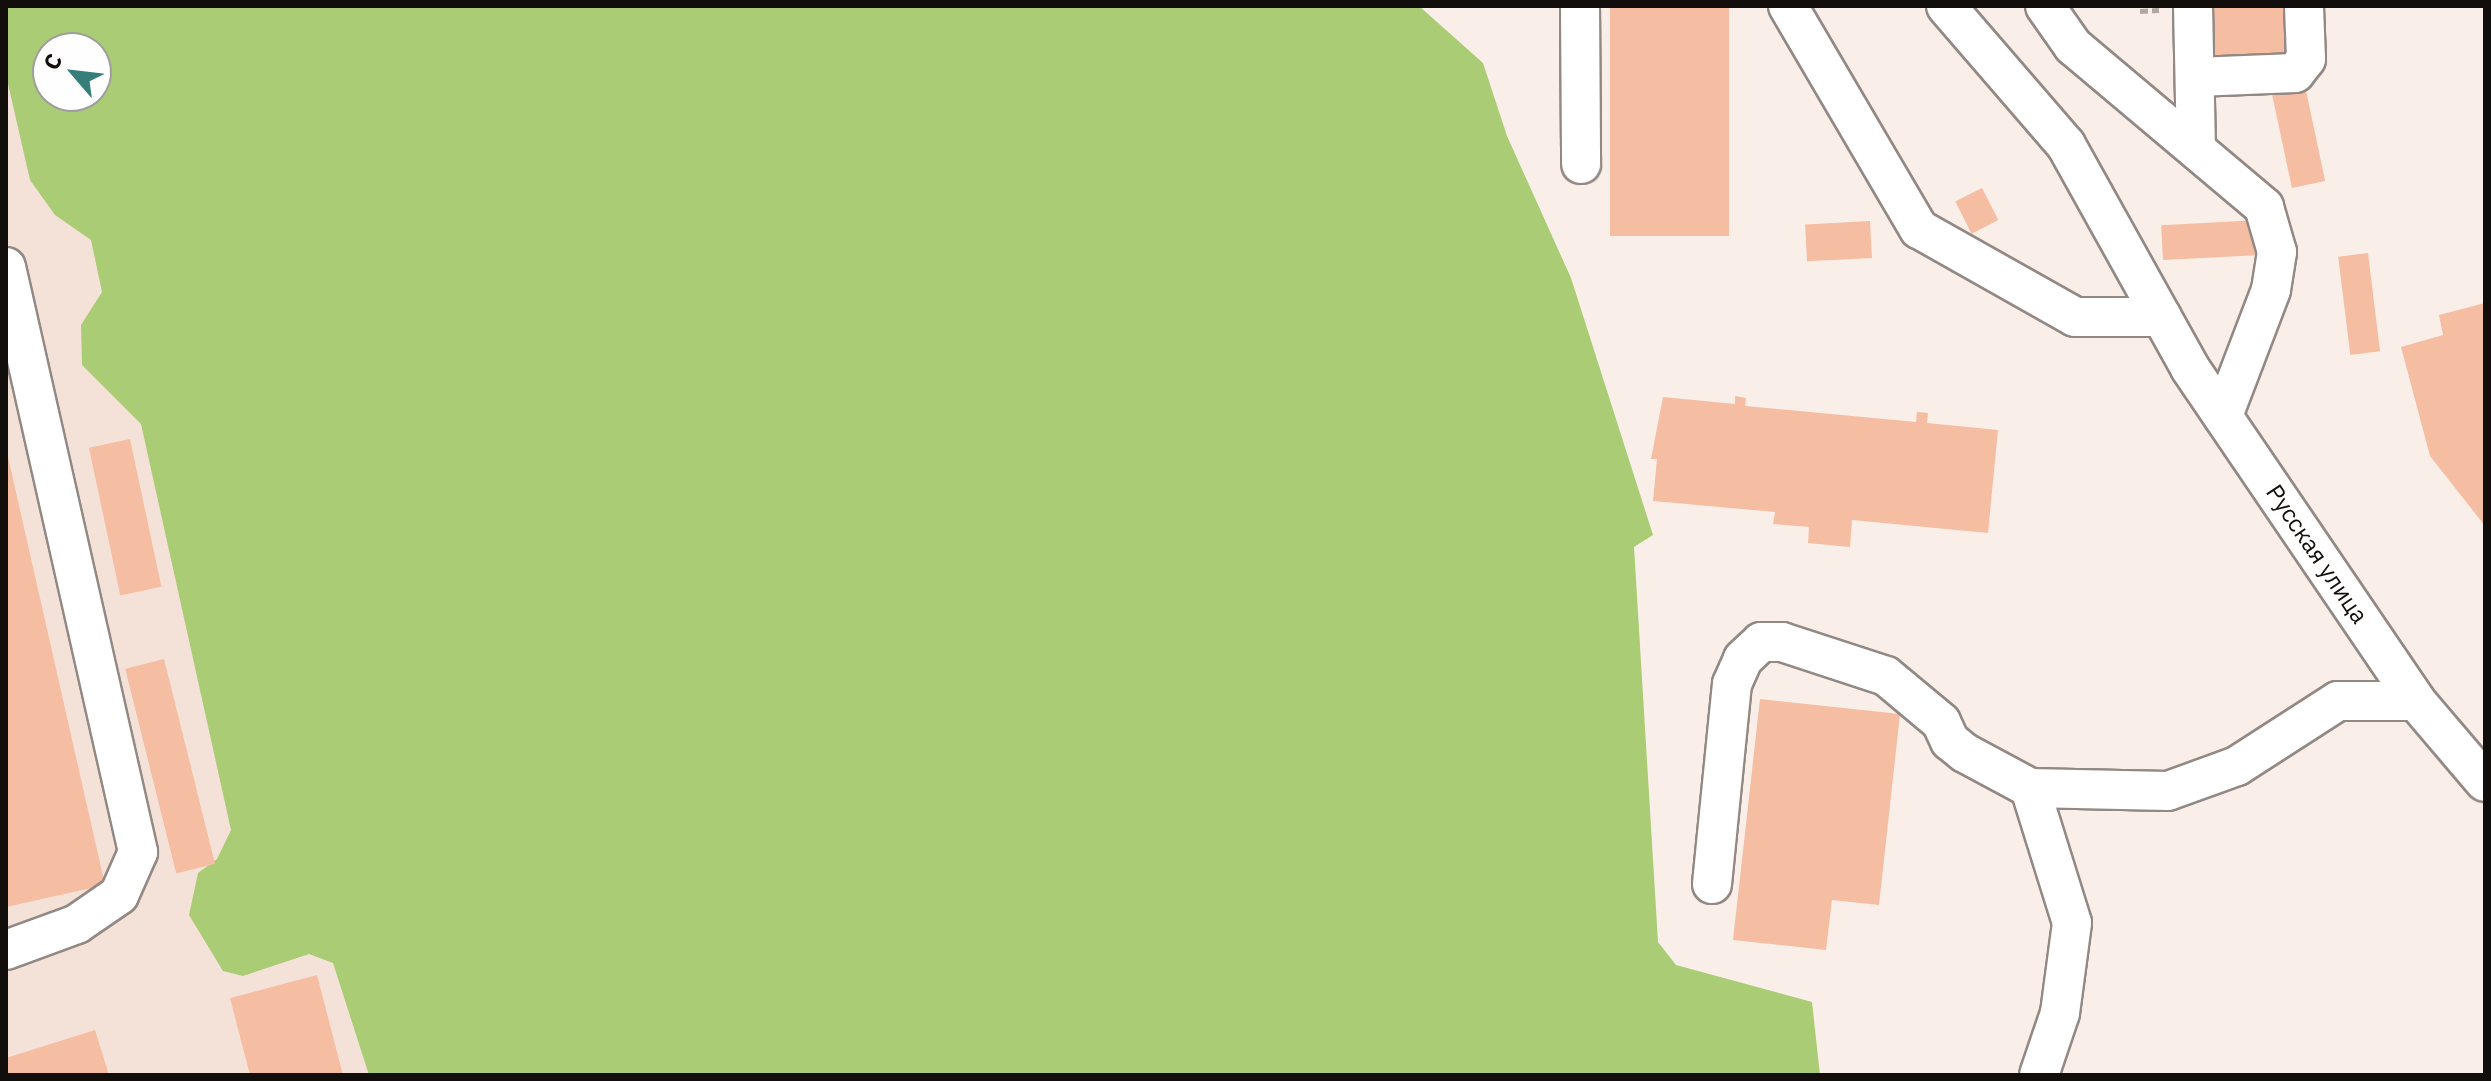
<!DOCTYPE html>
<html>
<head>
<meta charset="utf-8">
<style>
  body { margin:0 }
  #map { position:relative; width:2491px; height:1081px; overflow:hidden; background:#f9eee8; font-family:"IBM Plex Sans",sans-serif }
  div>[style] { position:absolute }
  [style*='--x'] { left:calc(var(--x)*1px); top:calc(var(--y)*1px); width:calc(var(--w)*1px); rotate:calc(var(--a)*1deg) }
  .built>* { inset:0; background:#f4e2d8 }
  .forest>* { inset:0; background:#a9cc74 }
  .building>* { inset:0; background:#f5bea3; transform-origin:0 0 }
  .path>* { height:5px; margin-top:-2.5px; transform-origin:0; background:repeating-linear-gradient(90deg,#b0a7a2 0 8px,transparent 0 12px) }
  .roads { filter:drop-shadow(2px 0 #938984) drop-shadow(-2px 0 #938984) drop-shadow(0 2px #938984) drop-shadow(0 -2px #938984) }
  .minor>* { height:38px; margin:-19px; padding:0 19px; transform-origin:19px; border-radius:19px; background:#fff }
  span { translate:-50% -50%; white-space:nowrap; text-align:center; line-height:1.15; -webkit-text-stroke:8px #fefefe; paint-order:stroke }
  .street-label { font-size:24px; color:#120e0c }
  .frame { position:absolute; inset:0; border:8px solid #120e0c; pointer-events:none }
  .north { position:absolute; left:32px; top:32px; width:80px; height:80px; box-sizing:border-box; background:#fefefe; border:2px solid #a09e9d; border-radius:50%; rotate:298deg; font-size:22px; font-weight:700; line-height:32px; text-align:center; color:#120e0c }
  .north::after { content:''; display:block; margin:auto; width:28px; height:36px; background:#357e79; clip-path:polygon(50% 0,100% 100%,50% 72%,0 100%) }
</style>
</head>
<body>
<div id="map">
  <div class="built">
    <i style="clip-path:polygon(evenodd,6px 6px,137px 6px,412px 1075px,6px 1075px,6px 6px,48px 48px,96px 48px,96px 96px,48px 96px,48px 48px)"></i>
  </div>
  <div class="forest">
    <i style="clip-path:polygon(evenodd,6px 6px,1419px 6px,1483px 63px,1507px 136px,1571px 278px,1653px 535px,1634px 547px,1658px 942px,1676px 965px,1812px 1002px,1820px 1075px,369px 1075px,333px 963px,309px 954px,243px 976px,223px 971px,189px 915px,198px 873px,217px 859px,231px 830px,141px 424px,82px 365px,81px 325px,102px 292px,91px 240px,55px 215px,30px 180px,6px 75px,6px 6px,48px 48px,96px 48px,96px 96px,48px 96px,48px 48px)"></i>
  </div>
  <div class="building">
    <i style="left:1610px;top:6px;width:119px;height:230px"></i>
    <i style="left:2208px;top:6px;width:87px;height:59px"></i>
    <i style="left:2305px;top:86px;width:97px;height:34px;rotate:78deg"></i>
    <i style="left:1982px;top:188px;width:36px;height:30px;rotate:63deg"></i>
    <i style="left:2259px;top:220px;width:35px;height:98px;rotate:87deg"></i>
    <i style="left:1870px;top:221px;width:37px;height:65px;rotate:87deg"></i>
    <i style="left:2368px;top:253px;width:99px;height:30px;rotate:83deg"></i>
    <i style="clip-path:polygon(2485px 303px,2485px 526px,2430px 456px,2401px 347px,2443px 335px,2439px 315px)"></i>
    <i style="clip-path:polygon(1735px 396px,1746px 398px,1745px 406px,1916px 422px,1917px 412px,1928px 413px,1927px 423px,1998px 430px,1988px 533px,1852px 520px,1850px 547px,1808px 543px,1809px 527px,1773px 524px,1775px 512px,1653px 501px,1657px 459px,1651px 459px,1663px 397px,1735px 404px)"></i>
    <i style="left:130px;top:439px;width:151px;height:42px;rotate:78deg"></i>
    <i style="clip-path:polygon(6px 448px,105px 885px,6px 907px)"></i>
    <i style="left:164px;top:659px;width:211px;height:40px;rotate:76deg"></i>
    <i style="clip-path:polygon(1760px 699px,1900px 714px,1879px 905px,1832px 900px,1826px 950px,1733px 940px)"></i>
    <i style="clip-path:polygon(317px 975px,343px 1075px,250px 1075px,230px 998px)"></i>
    <i style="clip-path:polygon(95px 1030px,109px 1075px,6px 1075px,6px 1058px)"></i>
  </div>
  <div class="path">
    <i style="--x:2140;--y:11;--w:19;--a:-3"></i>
  </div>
  <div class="roads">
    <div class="minor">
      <i style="--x:1580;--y:6;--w:158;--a:89.6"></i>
      <i style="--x:1788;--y:6;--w:259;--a:59.6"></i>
      <i style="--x:1919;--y:229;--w:179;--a:29.4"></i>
      <i style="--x:2075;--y:317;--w:87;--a:0"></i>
      <i style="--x:1946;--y:6;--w:184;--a:49.2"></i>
      <i style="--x:2066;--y:145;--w:255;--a:60.9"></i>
      <i style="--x:2190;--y:368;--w:402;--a:55.8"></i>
      <i style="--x:2416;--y:701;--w:106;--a:49.6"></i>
      <i style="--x:2045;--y:6;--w:49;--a:55"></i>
      <i style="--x:2073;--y:46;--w:250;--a:40.1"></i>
      <i style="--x:2264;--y:207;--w:47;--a:73.9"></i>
      <i style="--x:2277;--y:252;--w:38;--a:99"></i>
      <i style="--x:2271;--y:290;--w:135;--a:110.9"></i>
      <i style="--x:2193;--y:6;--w:139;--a:88.8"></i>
      <i style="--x:2196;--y:77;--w:99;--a:-2.3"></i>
      <i style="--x:2295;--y:73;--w:18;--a:-52"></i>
      <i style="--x:2306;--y:59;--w:53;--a:-92.2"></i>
      <i style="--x:6;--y:267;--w:600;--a:77.28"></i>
      <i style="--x:138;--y:852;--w:47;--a:113.8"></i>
      <i style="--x:119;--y:895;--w:51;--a:145.4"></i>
      <i style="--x:77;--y:924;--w:76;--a:159.9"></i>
      <i style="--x:2030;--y:788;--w:141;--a:72.7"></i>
      <i style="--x:2072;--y:923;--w:91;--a:97.6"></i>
      <i style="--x:2060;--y:1013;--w:65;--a:108.7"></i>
      <i style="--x:1712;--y:884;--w:201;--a:-84.3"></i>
      <i style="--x:1732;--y:684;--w:27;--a:-66"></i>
      <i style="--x:1743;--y:659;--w:25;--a:-43"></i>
      <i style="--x:1761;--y:642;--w:21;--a:0"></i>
      <i style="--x:1782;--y:642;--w:109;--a:18.1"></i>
      <i style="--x:1886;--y:676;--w:72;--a:39.9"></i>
      <i style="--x:1941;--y:722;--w:21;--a:65"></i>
      <i style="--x:1950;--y:741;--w:19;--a:39"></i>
      <i style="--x:1965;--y:753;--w:74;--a:28.3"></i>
      <i style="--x:2030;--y:788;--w:138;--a:1.2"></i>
      <i style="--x:2168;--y:791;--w:73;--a:-19.9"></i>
      <i style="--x:2237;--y:766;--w:120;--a:-32.8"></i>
      <i style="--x:2338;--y:701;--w:78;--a:0"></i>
    </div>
  </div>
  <div class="street-label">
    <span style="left:2317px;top:554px;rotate:56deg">Русская улица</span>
  </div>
  <div class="frame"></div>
  <div class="north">С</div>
</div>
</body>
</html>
